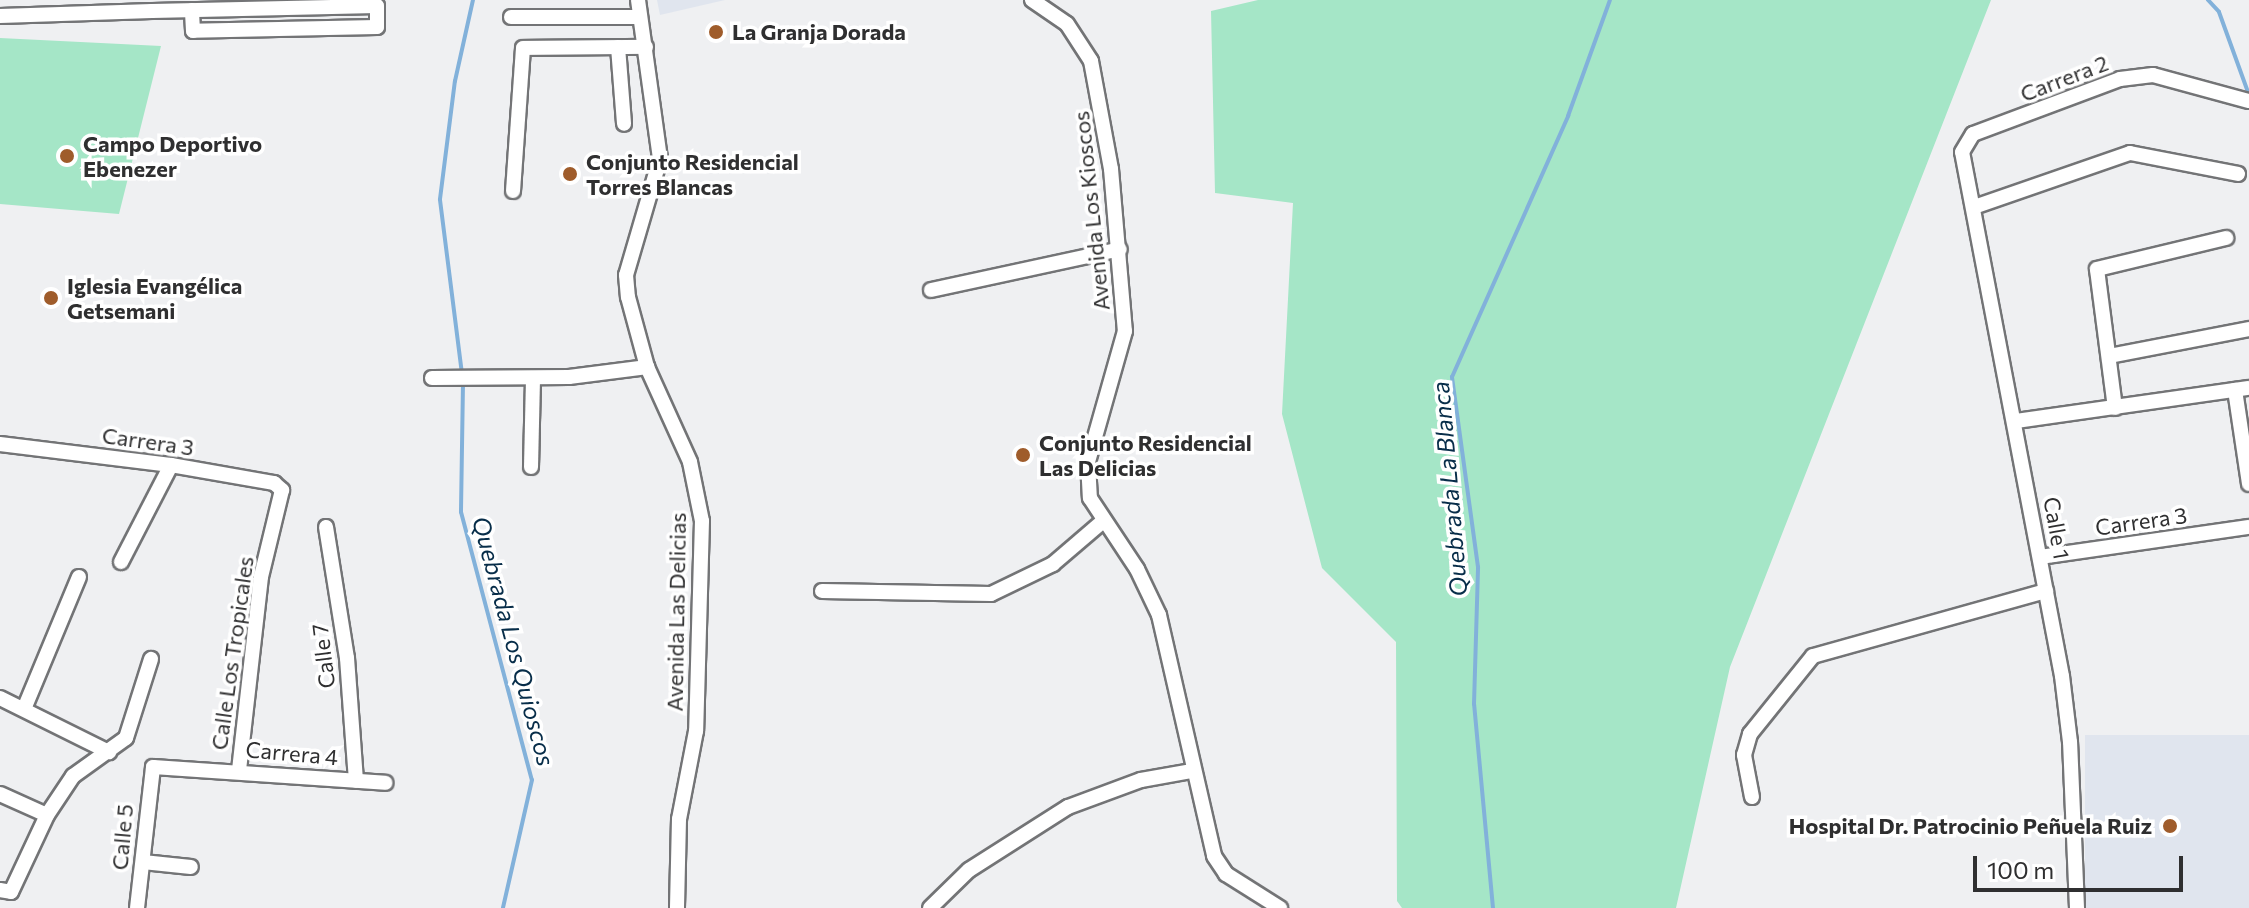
<!DOCTYPE html>
<html>
<head>
<meta charset="utf-8">
<style>
  body { margin:0 }
  #map { position:relative; width:2249px; height:908px; overflow:hidden; background:#eff0f2; font-family:Commissioner,sans-serif }
  div>[style] { position:absolute }
  [style*='--x'] { left:calc(var(--x)*1px); top:calc(var(--y)*1px); width:calc(var(--w)*1px); rotate:calc(var(--a)*1deg) }
  .built>* { inset:0; background:#e0e5ee; transform-origin:0 0 }
  .green>* { inset:0; background:#a5e6c7 }
  .stream>* { height:4px; margin:-2px; padding:0 2px; transform-origin:2px; border-radius:2px; background:#82b1da }
  .roads { filter:drop-shadow(2px 0 #737476) drop-shadow(-2px 0 #737476) drop-shadow(0 2px #737476) drop-shadow(0 -2px #737476) }
  .minor>* { height:14px; margin:-7px; padding:0 7px; transform-origin:7px; border-radius:7px; background:#fff }
  .dots>* { width:22px; height:22px; translate:-50% -50%; box-sizing:border-box; border:4px solid #fff; border-radius:50% }
  span { translate:-50% -50%; white-space:nowrap; text-align:center; line-height:1.15; -webkit-text-stroke:7px #fff; paint-order:stroke }
  .poi-label { font-size:22px; color:#2f2f30; font-weight:700 }
  .left { translate:0 -50%; text-align:left }
  .right { translate:-100% -50%; text-align:right }
  .street-label { font-size:22px; color:#2f2f30 }
  .water-label { font-size:24px; color:#072d49; font-style:italic }
  .scale { position:absolute; left:1973px; top:856px; width:210px; height:36px; box-sizing:border-box; border:4px solid #2f2f30; border-top:0; padding-left:10px; font-size:24px; line-height:28px; white-space:nowrap; color:#2f2f30; -webkit-text-stroke:6px #fff; paint-order:stroke }
</style>
</head>
<body>
<div id="map">
  <div class="built">
    <i style="clip-path:polygon(657px 0,725px 0,660px 15px)"></i>
    <i style="left:2249px;top:735px;width:173px;height:164px;rotate:90deg"></i>
  </div>
  <div class="green">
    <i style="clip-path:polygon(1258px 0,1991px 0,1730px 667px,1676px 908px,1402px 908px,1397px 901px,1396px 642px,1322px 568px,1282px 414px,1293px 203px,1215px 193px,1211px 11px)"></i>
    <i style="clip-path:polygon(0 38px,161px 46px,119px 214px,0 204px)"></i>
  </div>
  <div class="stream">
    <i style="--x:2208;--y:0;--w:16;--a:47"></i>
    <i style="--x:2219;--y:12;--w:88;--a:70.1"></i>
    <i style="--x:462;--y:374;--w:176;--a:-97.2"></i>
    <i style="--x:440;--y:199;--w:119;--a:-82.8"></i>
    <i style="--x:455;--y:81;--w:83;--a:-77.5"></i>
    <i style="--x:463;--y:383;--w:129;--a:90.9"></i>
    <i style="--x:461;--y:512;--w:277;--a:75.2"></i>
    <i style="--x:532;--y:780;--w:131;--a:102.8"></i>
    <i style="--x:1493;--y:908;--w:205;--a:-95.3"></i>
    <i style="--x:1474;--y:704;--w:137;--a:-88.3"></i>
    <i style="--x:1478;--y:567;--w:192;--a:-97.8"></i>
    <i style="--x:1452;--y:377;--w:286;--a:-66"></i>
    <i style="--x:1568;--y:116;--w:123;--a:-70.1"></i>
  </div>
  <div class="roads">
    <div class="minor">
      <i style="--x:638;--y:0;--w:161;--a:82.1"></i>
      <i style="--x:660;--y:159;--w:121;--a:106.3"></i>
      <i style="--x:626;--y:275;--w:22;--a:85"></i>
      <i style="--x:628;--y:297;--w:73;--a:74.8"></i>
      <i style="--x:647;--y:367;--w:104;--a:65.6"></i>
      <i style="--x:690;--y:462;--w:60;--a:78.5"></i>
      <i style="--x:702;--y:521;--w:210;--a:91.6"></i>
      <i style="--x:696;--y:731;--w:90;--a:100.9"></i>
      <i style="--x:679;--y:819;--w:89;--a:91.3"></i>
      <i style="--x:1032;--y:0;--w:42;--a:34.4"></i>
      <i style="--x:1067;--y:24;--w:44;--a:57"></i>
      <i style="--x:1091;--y:61;--w:110;--a:79.5"></i>
      <i style="--x:1111;--y:169;--w:163;--a:85.1"></i>
      <i style="--x:1125;--y:331;--w:136;--a:105.8"></i>
      <i style="--x:1088;--y:462;--w:36;--a:87"></i>
      <i style="--x:1090;--y:498;--w:85;--a:56.5"></i>
      <i style="--x:1137;--y:569;--w:51;--a:64.4"></i>
      <i style="--x:1159;--y:615;--w:247;--a:77.1"></i>
      <i style="--x:1214;--y:856;--w:22;--a:56"></i>
      <i style="--x:1226;--y:874;--w:64;--a:32.2"></i>
      <i style="--x:0;--y:16;--w:152;--a:-1.9"></i>
      <i style="--x:152;--y:11;--w:225;--a:-1.3"></i>
      <i style="--x:377;--y:6;--w:21;--a:90"></i>
      <i style="--x:377;--y:27;--w:184;--a:178.8"></i>
      <i style="--x:193;--y:31;--w:21;--a:-93"></i>
      <i style="--x:511;--y:17;--w:129;--a:0"></i>
      <i style="--x:618;--y:47;--w:77;--a:85.5"></i>
      <i style="--x:513;--y:191;--w:143;--a:-86"></i>
      <i style="--x:523;--y:48;--w:123;--a:-0.5"></i>
      <i style="--x:1974;--y:207;--w:165;--a:-19.1"></i>
      <i style="--x:2130;--y:153;--w:110;--a:11"></i>
      <i style="--x:931;--y:290;--w:193;--a:-12.2"></i>
      <i style="--x:2109;--y:356;--w:143;--a:-10.9"></i>
      <i style="--x:432;--y:378;--w:137;--a:-0.4"></i>
      <i style="--x:569;--y:377;--w:79;--a:-7.3"></i>
      <i style="--x:2235;--y:390;--w:95;--a:81.5"></i>
      <i style="--x:2115;--y:408;--w:140;--a:-97.4"></i>
      <i style="--x:2097;--y:269;--w:133;--a:-13.5"></i>
      <i style="--x:2016;--y:421;--w:235;--a:-8.1"></i>
      <i style="--x:0;--y:444;--w:172;--a:7"></i>
      <i style="--x:171;--y:465;--w:105;--a:9.9"></i>
      <i style="--x:274;--y:483;--w:11;--a:41"></i>
      <i style="--x:282;--y:490;--w:89;--a:103.6"></i>
      <i style="--x:261;--y:577;--w:195;--a:96.5"></i>
      <i style="--x:531;--y:467;--w:89;--a:-88.7"></i>
      <i style="--x:326;--y:527;--w:133;--a:80.9"></i>
      <i style="--x:347;--y:658;--w:123;--a:85.8"></i>
      <i style="--x:2040;--y:557;--w:211;--a:-8.2"></i>
      <i style="--x:121;--y:562;--w:109;--a:-62.7"></i>
      <i style="--x:822;--y:591;--w:169;--a:1"></i>
      <i style="--x:991;--y:594;--w:69;--a:-25.8"></i>
      <i style="--x:1053;--y:564;--w:65;--a:-40.6"></i>
      <i style="--x:0;--y:698;--w:122;--a:26.4"></i>
      <i style="--x:24;--y:709;--w:143;--a:-67.4"></i>
      <i style="--x:0;--y:794;--w:51;--a:24.1"></i>
      <i style="--x:1752;--y:797;--w:43;--a:-100.8"></i>
      <i style="--x:1744;--y:755;--w:22;--a:-74"></i>
      <i style="--x:1750;--y:734;--w:100;--a:-51.1"></i>
      <i style="--x:1813;--y:656;--w:242;--a:-15.6"></i>
      <i style="--x:143;--y:862;--w:48;--a:5.9"></i>
      <i style="--x:0;--y:890;--w:11;--a:10"></i>
      <i style="--x:11;--y:892;--w:85;--a:-64.9"></i>
      <i style="--x:47;--y:815;--w:47;--a:-56.3"></i>
      <i style="--x:73;--y:776;--w:65;--a:-35.6"></i>
      <i style="--x:126;--y:738;--w:83;--a:-72.4"></i>
      <i style="--x:137;--y:908;--w:142;--a:-83.5"></i>
      <i style="--x:153;--y:767;--w:233;--a:3.9"></i>
      <i style="--x:930;--y:908;--w:54;--a:-44.3"></i>
      <i style="--x:969;--y:870;--w:117;--a:-32.5"></i>
      <i style="--x:1068;--y:807;--w:78;--a:-20.3"></i>
      <i style="--x:1141;--y:780;--w:52;--a:-10"></i>
      <i style="--x:2077;--y:908;--w:166;--a:-92.4"></i>
      <i style="--x:2070;--y:742;--w:66;--a:-96.9"></i>
      <i style="--x:2062;--y:676;--w:533;--a:-100.8"></i>
      <i style="--x:1962;--y:152;--w:21;--a:-59"></i>
      <i style="--x:1973;--y:134;--w:157;--a:-20.5"></i>
      <i style="--x:2120;--y:79;--w:33;--a:-7"></i>
      <i style="--x:2153;--y:75;--w:99;--a:15.2"></i>
    </div>
  </div>
  <div class="dots">
    <i style="left:716px;top:32px;background:#9f5c2b"></i>
    <i style="left:67px;top:156px;background:#9f5c2b"></i>
    <i style="left:570px;top:174px;background:#9f5c2b"></i>
    <i style="left:51px;top:298px;background:#9f5c2b"></i>
    <i style="left:1023px;top:455px;background:#9f5c2b"></i>
    <i style="left:2170px;top:826px;background:#9f5c2b"></i>
  </div>
  <div class="poi-label">
    <span class="left" style="left:732px;top:32px">La Granja Dorada</span>
    <span class="left" style="left:83px;top:156px">Campo Deportivo<br>Ebenezer</span>
    <span class="left" style="left:586px;top:174px">Conjunto Residencial<br>Torres Blancas</span>
    <span class="left" style="left:67px;top:298px">Iglesia Evangélica<br>Getsemani</span>
    <span class="left" style="left:1039px;top:455px">Conjunto Residencial<br>Las Delicias</span>
    <span class="right" style="left:2152px;top:826px">Hospital Dr. Patrocinio Peñuela Ruiz</span>
  </div>
  <div class="street-label">
    <span style="left:2064px;top:78px;rotate:-21deg">Carrera 2</span>
    <span style="left:1091px;top:211px;rotate:-96deg">Avenida Los Kioscos</span>
    <span style="left:148px;top:441px;rotate:8deg">Carrera 3</span>
    <span style="left:2141px;top:521px;rotate:-8deg">Carrera 3</span>
    <span style="left:2057px;top:528px;rotate:80deg">Calle 1</span>
    <span style="left:676px;top:612px;rotate:-89deg">Avenida Las Delicias</span>
    <span style="left:232px;top:653px;rotate:-82deg">Calle Los Tropicales</span>
    <span style="left:323px;top:656px;rotate:-97deg">Calle 7</span>
    <span style="left:292px;top:753px;rotate:5deg">Carrera 4</span>
    <span style="left:122px;top:837px;rotate:-85deg">Calle 5</span>
  </div>
  <div class="water-label">
    <span style="left:1449px;top:489px;rotate:-95deg">Quebrada La Blanca</span>
    <span style="left:514px;top:641px;rotate:75deg">Quebrada Los Quioscos</span>
  </div>
  <div class="scale">100 m</div>
</div>
</body>
</html>
